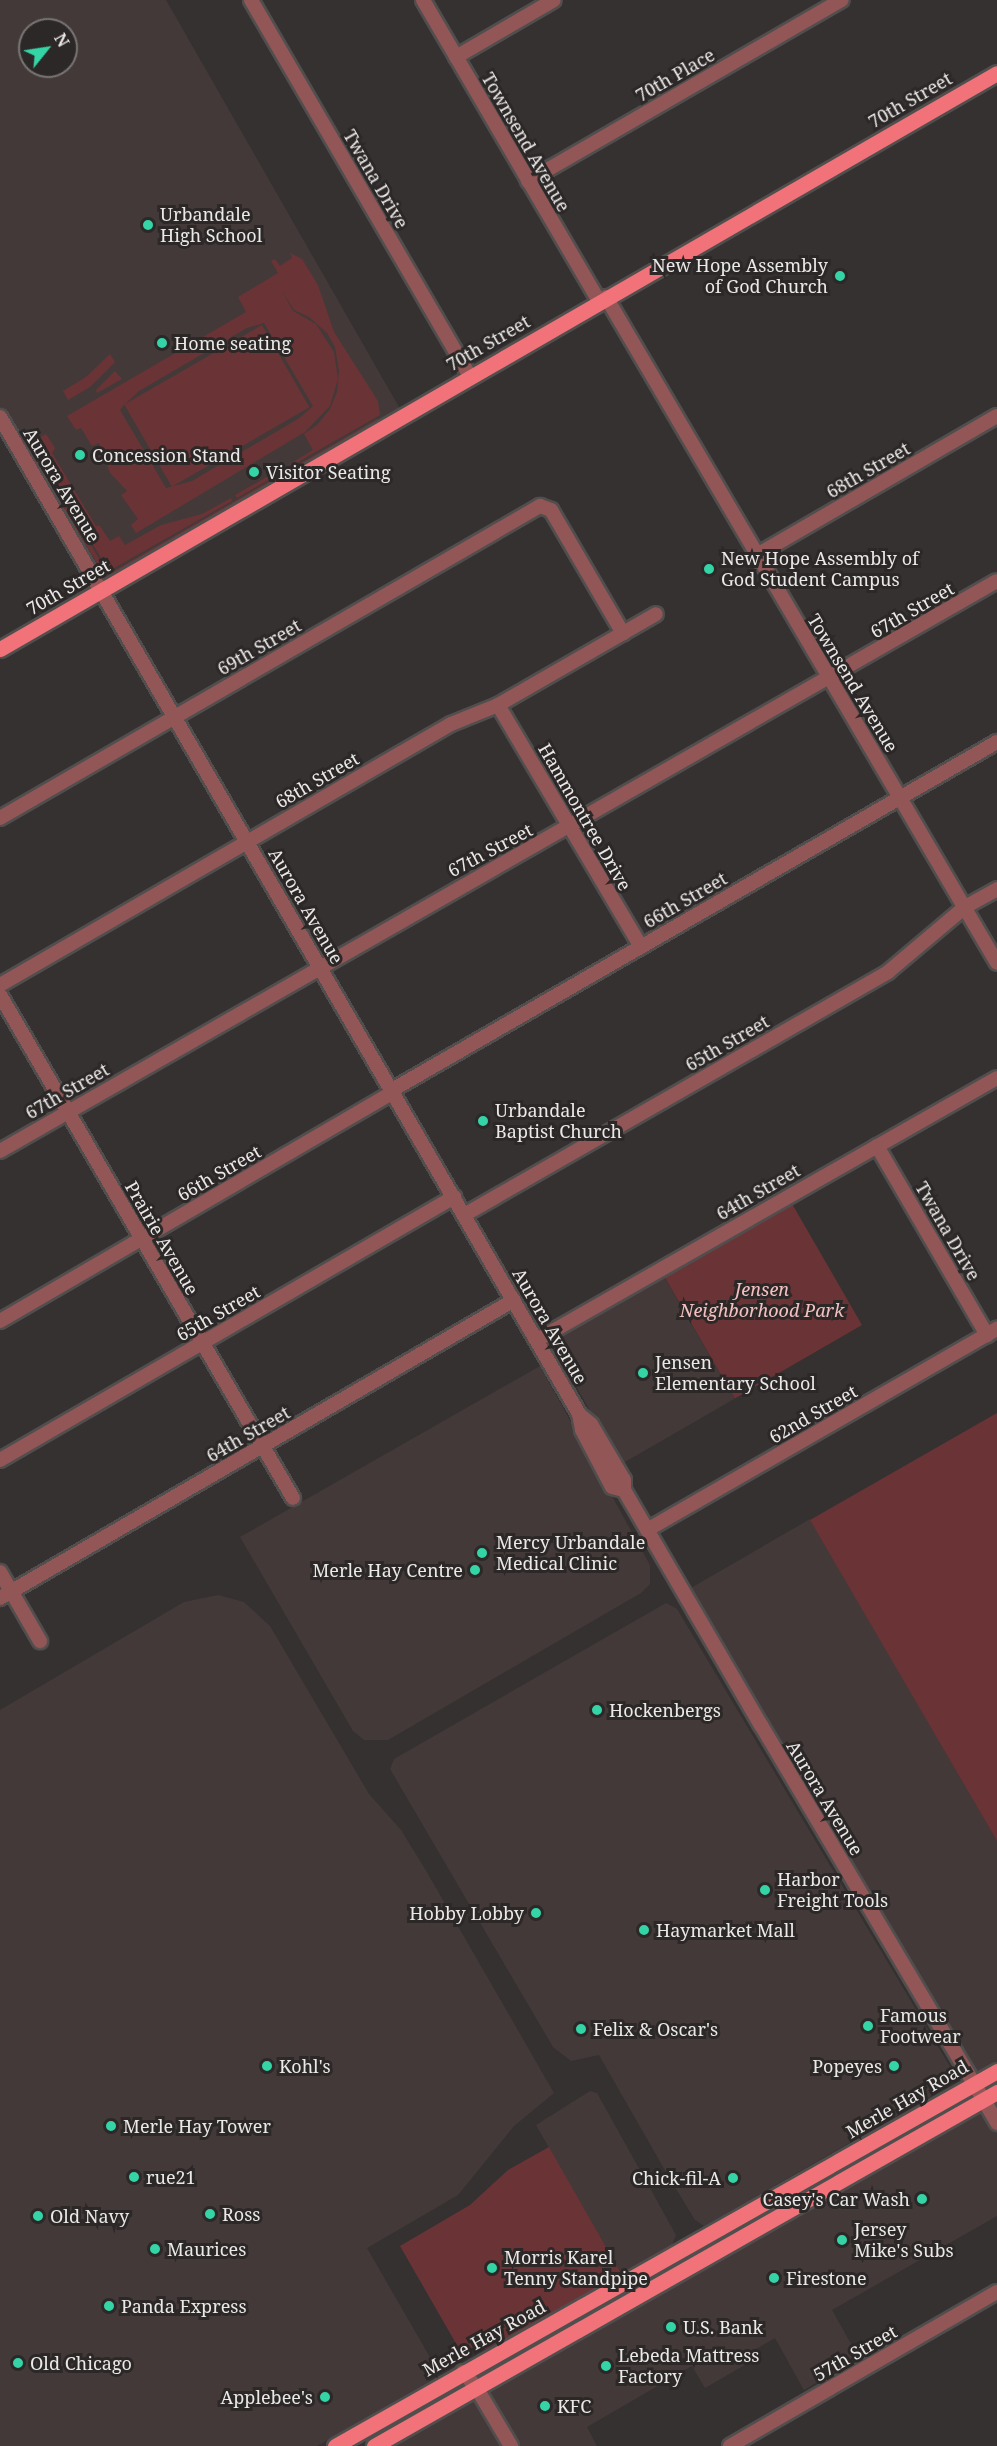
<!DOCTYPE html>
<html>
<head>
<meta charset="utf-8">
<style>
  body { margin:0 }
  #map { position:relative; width:997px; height:2446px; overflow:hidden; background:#353131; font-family:"Noto Serif",serif }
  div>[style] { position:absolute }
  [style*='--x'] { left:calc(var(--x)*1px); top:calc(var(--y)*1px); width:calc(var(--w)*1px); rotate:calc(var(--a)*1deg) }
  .built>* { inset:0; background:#433939; transform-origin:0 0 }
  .green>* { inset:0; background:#6a3436; transform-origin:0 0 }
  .roads { filter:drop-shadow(2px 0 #524e4e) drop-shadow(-2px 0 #524e4e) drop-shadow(0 2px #524e4e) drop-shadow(0 -2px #524e4e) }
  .minor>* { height:14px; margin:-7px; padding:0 7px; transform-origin:7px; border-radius:7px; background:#935657 }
  .major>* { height:15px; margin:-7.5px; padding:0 7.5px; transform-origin:7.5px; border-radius:7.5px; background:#f17379 }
  .dots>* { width:16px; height:16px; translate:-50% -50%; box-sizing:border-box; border:3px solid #2b2827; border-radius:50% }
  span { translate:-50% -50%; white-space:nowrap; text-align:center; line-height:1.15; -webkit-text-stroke:6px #2b2827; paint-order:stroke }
  .street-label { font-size:18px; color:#ebe8e8 }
  .poi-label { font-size:18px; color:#ebe8e8 }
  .left { translate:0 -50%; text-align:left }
  .right { translate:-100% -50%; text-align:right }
  .park-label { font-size:18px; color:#f5c0c0; font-style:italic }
  .north { position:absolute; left:18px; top:18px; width:60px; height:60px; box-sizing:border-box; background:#2b2827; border:2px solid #787574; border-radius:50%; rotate:60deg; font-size:16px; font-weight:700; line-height:24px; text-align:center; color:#ebe8e8 }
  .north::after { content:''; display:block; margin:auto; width:21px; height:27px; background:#34d4a7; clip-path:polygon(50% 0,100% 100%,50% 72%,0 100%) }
</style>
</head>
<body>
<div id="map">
  <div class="built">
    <i style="clip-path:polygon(evenodd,0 0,166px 0,403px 414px,102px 589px,0 417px,0 0,30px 30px,66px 30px,66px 66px,30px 66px,30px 30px)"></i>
    <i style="left:663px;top:1275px;width:143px;height:131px;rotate:60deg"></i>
    <i style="clip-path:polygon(540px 1366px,650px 1565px,650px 1584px,641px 1593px,388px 1740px,364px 1740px,353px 1731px,240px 1537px)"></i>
    <i style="clip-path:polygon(810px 1519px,997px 1841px,997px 2071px,974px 2084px,684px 1592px)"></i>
    <i style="clip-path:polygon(218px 1595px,244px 1602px,270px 1626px,369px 1794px,401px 1830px,425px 1869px,554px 2093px,514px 2126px,458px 2195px,367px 2248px,435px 2366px,428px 2382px,317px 2446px,0 2446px,0 1710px,184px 1602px)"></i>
    <i style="clip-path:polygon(666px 1603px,677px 1609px,955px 2075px,949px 2086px,704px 2226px,695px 2220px,670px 2179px,599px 2055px,571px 2061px,553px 2047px,390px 1769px,394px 1759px)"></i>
    <i style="clip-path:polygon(590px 2091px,597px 2093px,676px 2235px,672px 2245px,622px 2275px,536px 2125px)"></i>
    <i style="clip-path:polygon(997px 2092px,997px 2216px,832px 2310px,859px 2358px,804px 2390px,775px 2338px,746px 2355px,750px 2362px,705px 2388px,692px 2366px,587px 2427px,597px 2446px,374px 2446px)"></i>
  </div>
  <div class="green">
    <i style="clip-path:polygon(evenodd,290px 253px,302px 259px,318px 285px,334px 332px,378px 401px,380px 415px,291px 466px,290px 464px,313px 450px,304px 434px,317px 425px,330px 409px,337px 392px,339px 371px,335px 347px,327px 333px,309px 317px,294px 310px,282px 291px,293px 311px,316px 324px,334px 352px,338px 379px,330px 406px,305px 432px,136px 533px,131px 525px,138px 519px,121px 495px,127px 491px,110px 473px,99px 443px,92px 446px,81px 428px,76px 430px,67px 416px,246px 312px,238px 297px,278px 273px,271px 261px,275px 259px,280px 266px,292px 258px,290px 253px,264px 323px,313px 406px,298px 419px,192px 481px,166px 488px,120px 410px,123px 406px,139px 391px,247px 328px,264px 323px)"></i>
    <i style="left:262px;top:325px;width:95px;height:159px;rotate:60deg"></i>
    <i style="clip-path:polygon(110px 354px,115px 362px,90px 387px,68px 400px,63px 391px,86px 377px)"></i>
    <i style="clip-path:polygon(115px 371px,122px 379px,97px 393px,96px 390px)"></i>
    <i style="clip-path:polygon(379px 419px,114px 575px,110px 573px,377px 419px)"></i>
    <i style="clip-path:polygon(46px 434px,55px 448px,52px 453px,96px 526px,100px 526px,110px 541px,119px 536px,125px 545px,161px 525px,202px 514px,231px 498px,232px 501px,109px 571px,31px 443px)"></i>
    <i style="clip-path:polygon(30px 444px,97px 555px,107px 572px,101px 570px,26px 446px)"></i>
    <i style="clip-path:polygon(286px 466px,287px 469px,237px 498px,235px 495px)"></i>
    <i style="left:791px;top:1202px;width:142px;height:147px;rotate:60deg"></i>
    <i style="clip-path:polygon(997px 1413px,997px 1841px,810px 1520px)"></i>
    <i style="clip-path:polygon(549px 2147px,622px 2275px,486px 2349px,458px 2347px,400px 2246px,470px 2205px,508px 2170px)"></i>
  </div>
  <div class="roads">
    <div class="minor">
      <i style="--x:251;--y:0;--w:435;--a:59.8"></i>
      <i style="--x:423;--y:0;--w:349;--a:59.7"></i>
      <i style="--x:456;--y:57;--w:113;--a:-30.2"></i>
      <i style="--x:528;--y:181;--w:362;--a:-30"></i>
      <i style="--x:606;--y:297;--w:772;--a:59.58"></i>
      <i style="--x:0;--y:417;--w:1153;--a:59.85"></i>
      <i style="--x:579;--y:1414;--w:16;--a:40"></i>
      <i style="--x:591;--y:1424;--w:65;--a:59.5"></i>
      <i style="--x:624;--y:1480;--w:10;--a:90"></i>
      <i style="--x:624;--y:1490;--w:272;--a:59.8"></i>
      <i style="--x:761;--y:1725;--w:463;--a:59.3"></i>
      <i style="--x:757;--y:555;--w:277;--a:-30.1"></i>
      <i style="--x:498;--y:705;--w:281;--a:59.4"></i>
      <i style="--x:0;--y:818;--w:624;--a:-30.02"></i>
      <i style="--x:540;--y:506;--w:12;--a:20"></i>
      <i style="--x:551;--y:510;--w:143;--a:59.7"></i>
      <i style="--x:0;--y:985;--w:521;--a:-30.06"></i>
      <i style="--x:451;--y:724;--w:51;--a:-22"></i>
      <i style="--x:498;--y:705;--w:182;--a:-29.9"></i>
      <i style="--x:0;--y:995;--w:582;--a:59.78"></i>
      <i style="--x:392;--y:1090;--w:698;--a:-29.91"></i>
      <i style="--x:877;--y:1146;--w:219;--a:59.8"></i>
      <i style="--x:0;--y:1151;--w:1148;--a:-29.76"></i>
      <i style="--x:464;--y:1215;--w:489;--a:-29.8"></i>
      <i style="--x:888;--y:972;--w:101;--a:-40.2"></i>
      <i style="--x:965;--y:907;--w:37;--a:-29"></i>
      <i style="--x:0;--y:1321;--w:455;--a:-30.2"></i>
      <i style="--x:537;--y:1340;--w:529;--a:-29.66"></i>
      <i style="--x:579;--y:1414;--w:16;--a:79"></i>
      <i style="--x:582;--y:1430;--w:64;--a:62.2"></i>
      <i style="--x:612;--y:1487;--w:12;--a:14"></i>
      <i style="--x:0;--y:1460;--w:525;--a:-30.08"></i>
      <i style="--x:647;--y:1530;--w:404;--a:-29.9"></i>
      <i style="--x:0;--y:1572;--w:80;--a:59.9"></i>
      <i style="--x:0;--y:1598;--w:594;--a:-30.1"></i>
      <i style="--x:463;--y:2372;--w:20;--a:49"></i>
      <i style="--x:476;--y:2387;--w:69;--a:59.3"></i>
      <i style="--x:730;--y:2446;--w:308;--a:-30"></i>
    </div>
    <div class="major">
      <i style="--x:0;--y:649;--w:1151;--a:-30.02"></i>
      <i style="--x:335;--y:2446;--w:761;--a:-29.53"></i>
      <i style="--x:374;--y:2446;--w:717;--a:-29.61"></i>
    </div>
  </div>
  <div class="dots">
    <i style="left:148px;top:225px;background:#34d4a7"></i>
    <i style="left:840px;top:276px;background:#34d4a7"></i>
    <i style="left:162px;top:343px;background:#34d4a7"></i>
    <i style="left:80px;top:455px;background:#34d4a7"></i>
    <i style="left:254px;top:472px;background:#34d4a7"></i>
    <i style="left:709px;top:569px;background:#34d4a7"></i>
    <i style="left:483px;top:1121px;background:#34d4a7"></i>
    <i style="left:643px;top:1373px;background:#34d4a7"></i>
    <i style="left:482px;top:1553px;background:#34d4a7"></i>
    <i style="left:475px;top:1570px;background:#34d4a7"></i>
    <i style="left:597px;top:1710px;background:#34d4a7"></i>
    <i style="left:765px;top:1890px;background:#34d4a7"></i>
    <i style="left:536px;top:1913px;background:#34d4a7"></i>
    <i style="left:644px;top:1930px;background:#34d4a7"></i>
    <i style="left:868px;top:2026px;background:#34d4a7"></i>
    <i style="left:581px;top:2029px;background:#34d4a7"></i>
    <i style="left:267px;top:2066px;background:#34d4a7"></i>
    <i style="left:894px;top:2066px;background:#34d4a7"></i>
    <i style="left:111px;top:2126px;background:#34d4a7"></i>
    <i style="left:134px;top:2177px;background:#34d4a7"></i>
    <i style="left:733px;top:2178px;background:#34d4a7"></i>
    <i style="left:922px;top:2199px;background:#34d4a7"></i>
    <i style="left:210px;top:2214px;background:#34d4a7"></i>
    <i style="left:38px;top:2216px;background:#34d4a7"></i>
    <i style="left:842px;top:2240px;background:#34d4a7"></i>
    <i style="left:155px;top:2249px;background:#34d4a7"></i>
    <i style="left:492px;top:2268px;background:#34d4a7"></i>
    <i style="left:774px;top:2278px;background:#34d4a7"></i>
    <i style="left:109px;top:2306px;background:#34d4a7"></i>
    <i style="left:671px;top:2327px;background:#34d4a7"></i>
    <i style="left:18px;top:2363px;background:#34d4a7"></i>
    <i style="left:606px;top:2366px;background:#34d4a7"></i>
    <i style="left:325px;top:2397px;background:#34d4a7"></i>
    <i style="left:545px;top:2406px;background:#34d4a7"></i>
  </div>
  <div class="street-label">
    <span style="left:675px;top:75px;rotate:-30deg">70th Place</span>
    <span style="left:910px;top:100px;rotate:-30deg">70th Street</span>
    <span style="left:526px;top:142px;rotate:60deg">Townsend Avenue</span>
    <span style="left:376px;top:179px;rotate:60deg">Twana Drive</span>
    <span style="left:488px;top:343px;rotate:-30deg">70th Street</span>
    <span style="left:868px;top:470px;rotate:-30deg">68th Street</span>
    <span style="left:62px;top:485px;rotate:59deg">Aurora Avenue</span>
    <span style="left:68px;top:587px;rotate:-30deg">70th Street</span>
    <span style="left:912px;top:610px;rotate:-30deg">67th Street</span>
    <span style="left:259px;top:647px;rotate:-30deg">69th Street</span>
    <span style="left:853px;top:683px;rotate:59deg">Townsend Avenue</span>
    <span style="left:317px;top:780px;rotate:-30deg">68th Street</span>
    <span style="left:585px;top:817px;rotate:60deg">Hammontree Drive</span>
    <span style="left:490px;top:850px;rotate:-28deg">67th Street</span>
    <span style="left:685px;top:900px;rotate:-30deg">66th Street</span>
    <span style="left:306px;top:906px;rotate:60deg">Aurora Avenue</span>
    <span style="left:727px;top:1043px;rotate:-30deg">65th Street</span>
    <span style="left:67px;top:1091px;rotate:-30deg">67th Street</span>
    <span style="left:219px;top:1173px;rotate:-30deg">66th Street</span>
    <span style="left:758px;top:1192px;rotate:-30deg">64th Street</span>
    <span style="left:948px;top:1231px;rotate:60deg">Twana Drive</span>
    <span style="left:162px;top:1238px;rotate:60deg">Prairie Avenue</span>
    <span style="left:218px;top:1313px;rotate:-30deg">65th Street</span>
    <span style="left:550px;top:1326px;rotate:60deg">Aurora Avenue</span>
    <span style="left:813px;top:1414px;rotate:-30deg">62nd Street</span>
    <span style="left:248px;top:1434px;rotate:-30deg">64th Street</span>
    <span style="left:825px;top:1798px;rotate:59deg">Aurora Avenue</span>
    <span style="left:907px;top:2099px;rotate:-30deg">Merle Hay Road</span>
    <span style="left:484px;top:2338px;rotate:-29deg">Merle Hay Road</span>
    <span style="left:855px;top:2353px;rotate:-30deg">57th Street</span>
  </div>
  <div class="poi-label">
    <span class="left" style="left:160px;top:225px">Urbandale<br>High School</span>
    <span class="right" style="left:828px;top:276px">New Hope Assembly<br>of God Church</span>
    <span class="left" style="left:174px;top:343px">Home seating</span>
    <span class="left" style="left:92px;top:455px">Concession Stand</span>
    <span class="left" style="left:266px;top:472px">Visitor Seating</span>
    <span class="left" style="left:721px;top:569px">New Hope Assembly of<br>God Student Campus</span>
    <span class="left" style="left:495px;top:1121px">Urbandale<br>Baptist Church</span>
    <span class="left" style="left:655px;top:1373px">Jensen<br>Elementary School</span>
    <span class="left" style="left:496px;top:1553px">Mercy Urbandale<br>Medical Clinic</span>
    <span class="right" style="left:463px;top:1570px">Merle Hay Centre</span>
    <span class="left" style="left:609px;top:1710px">Hockenbergs</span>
    <span class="left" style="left:777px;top:1890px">Harbor<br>Freight Tools</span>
    <span class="right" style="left:524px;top:1913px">Hobby Lobby</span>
    <span class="left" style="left:656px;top:1930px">Haymarket Mall</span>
    <span class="left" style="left:880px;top:2026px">Famous<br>Footwear</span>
    <span class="left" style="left:593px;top:2029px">Felix &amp; Oscar's</span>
    <span class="left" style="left:279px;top:2066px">Kohl's</span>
    <span class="right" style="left:882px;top:2066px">Popeyes</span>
    <span class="left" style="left:123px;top:2126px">Merle Hay Tower</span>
    <span class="left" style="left:146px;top:2177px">rue21</span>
    <span class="right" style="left:721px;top:2178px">Chick-fil-A</span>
    <span class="right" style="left:910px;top:2199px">Casey's Car Wash</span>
    <span class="left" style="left:222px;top:2214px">Ross</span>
    <span class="left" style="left:50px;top:2216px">Old Navy</span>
    <span class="left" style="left:854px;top:2240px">Jersey<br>Mike's Subs</span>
    <span class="left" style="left:167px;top:2249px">Maurices</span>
    <span class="left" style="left:504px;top:2268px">Morris Karel<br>Tenny Standpipe</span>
    <span class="left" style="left:786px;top:2278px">Firestone</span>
    <span class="left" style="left:121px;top:2306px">Panda Express</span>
    <span class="left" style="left:683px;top:2327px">U.S. Bank</span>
    <span class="left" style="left:618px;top:2366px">Lebeda Mattress<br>Factory</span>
    <span class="left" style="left:30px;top:2363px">Old Chicago</span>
    <span class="right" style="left:313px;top:2397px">Applebee's</span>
    <span class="left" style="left:557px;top:2406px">KFC</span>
  </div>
  <div class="park-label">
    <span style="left:762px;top:1300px">Jensen<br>Neighborhood Park</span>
  </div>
  <div class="north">N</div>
</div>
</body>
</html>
